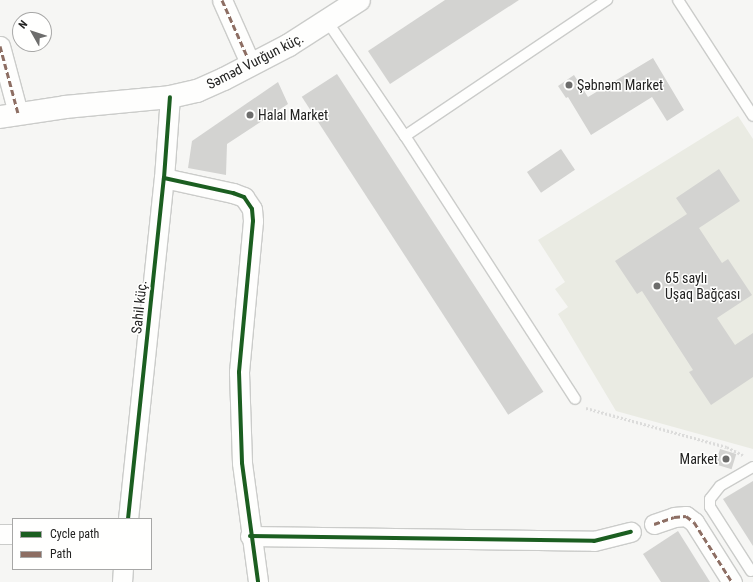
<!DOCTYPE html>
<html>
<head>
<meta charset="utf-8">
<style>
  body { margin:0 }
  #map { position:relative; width:753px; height:582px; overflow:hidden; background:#f6f6f4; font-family:"Roboto Condensed",sans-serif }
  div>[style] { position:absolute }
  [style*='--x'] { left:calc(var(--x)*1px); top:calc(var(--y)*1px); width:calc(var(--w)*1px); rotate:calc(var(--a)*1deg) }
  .built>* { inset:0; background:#eaebe3 }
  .building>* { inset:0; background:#d3d3d1; transform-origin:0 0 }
  .path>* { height:2.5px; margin-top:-1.25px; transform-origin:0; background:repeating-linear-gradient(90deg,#dcdcdb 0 2px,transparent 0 4px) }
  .roads { filter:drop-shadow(1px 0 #cbccca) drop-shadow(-1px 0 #cbccca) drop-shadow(0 1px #cbccca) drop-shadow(0 -1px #cbccca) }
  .lane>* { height:10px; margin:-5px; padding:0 5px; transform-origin:5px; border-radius:5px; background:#fefefd }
  .street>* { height:19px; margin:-9.5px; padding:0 9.5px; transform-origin:9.5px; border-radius:9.5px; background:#fefefd }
  .secondary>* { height:22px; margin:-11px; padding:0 11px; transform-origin:11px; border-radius:11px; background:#fefefd }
  .quiet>* { height:3px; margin-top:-1.5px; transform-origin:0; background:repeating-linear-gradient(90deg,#8d6e63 0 6px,transparent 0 9px) }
  .cycleway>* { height:4px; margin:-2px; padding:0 2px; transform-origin:2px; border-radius:2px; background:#1b5e20 }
  .dots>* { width:11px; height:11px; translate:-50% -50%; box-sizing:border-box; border:2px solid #fffffe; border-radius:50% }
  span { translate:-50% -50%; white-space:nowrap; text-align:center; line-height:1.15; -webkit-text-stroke:3px #fffffe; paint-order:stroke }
  .street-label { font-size:14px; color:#232322 }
  .poi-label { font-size:14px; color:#232322 }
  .left { translate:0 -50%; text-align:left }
  .right { translate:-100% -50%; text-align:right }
  .legend { position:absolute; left:12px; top:518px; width:140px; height:52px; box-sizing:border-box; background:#fffffe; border:1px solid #a7a7a6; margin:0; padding:5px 7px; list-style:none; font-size:12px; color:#232322 }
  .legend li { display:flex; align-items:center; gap:8px; height:20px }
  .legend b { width:20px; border:1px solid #a7a7a6 }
  .north { position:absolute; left:12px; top:12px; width:40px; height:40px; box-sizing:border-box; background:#fffffe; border:1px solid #a7a7a6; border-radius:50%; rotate:309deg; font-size:11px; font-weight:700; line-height:16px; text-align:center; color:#232322 }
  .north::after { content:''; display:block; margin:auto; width:14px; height:18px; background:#6d6d6c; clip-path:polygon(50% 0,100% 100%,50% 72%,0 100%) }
</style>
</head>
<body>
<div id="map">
  <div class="built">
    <i style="clip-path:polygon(738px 116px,753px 139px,753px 449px,616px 411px,558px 314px,568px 307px,555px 289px,565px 282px,538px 240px)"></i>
  </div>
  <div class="building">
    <i style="clip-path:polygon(445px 0,519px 0,390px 84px,368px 51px)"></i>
    <i style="clip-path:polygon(653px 58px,684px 110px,667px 121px,652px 97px,591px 135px,568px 97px,566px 98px,558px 86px,574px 75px,588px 97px)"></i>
    <i style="left:337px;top:74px;width:379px;height:42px;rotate:57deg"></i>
    <i style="clip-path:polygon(278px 82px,288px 104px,227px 144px,226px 175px,188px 168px,192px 141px)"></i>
    <i style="left:561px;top:149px;width:25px;height:41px;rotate:56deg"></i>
    <i style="clip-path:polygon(719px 169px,740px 201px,699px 228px,722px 263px,728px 259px,752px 295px,717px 318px,735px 345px,753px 333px,753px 377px,711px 405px,689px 372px,693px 370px,642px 291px,637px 294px,615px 261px,687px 214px,676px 198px)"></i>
    <i style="left:720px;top:449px;width:17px;height:16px;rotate:17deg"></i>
    <i style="clip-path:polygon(753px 481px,753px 546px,723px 499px)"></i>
    <i style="clip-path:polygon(678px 531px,710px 582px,661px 582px,643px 554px)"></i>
  </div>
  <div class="path">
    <i style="--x:586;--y:408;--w:146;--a:15.5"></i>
    <i style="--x:727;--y:447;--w:18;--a:27"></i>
  </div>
  <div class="roads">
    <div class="lane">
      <i style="--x:678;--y:0;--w:138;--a:57.1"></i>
      <i style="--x:327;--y:21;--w:139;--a:55.9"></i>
      <i style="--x:405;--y:136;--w:244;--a:-34"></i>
      <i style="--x:405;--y:136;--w:313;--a:57.1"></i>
      <i style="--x:751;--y:571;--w:76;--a:-122.6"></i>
      <i style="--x:710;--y:507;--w:8;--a:-90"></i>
      <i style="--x:710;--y:499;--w:16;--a:-52"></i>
      <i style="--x:720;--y:486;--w:38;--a:-30"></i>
    </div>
    <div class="street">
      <i style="--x:222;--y:0;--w:71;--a:66"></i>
      <i style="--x:0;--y:46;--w:69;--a:75"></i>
      <i style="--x:164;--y:178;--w:71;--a:12.3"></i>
      <i style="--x:233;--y:193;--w:12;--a:20"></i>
      <i style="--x:244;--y:197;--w:14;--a:56"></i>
      <i style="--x:252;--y:209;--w:12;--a:85"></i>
      <i style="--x:253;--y:221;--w:152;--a:95.3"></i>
      <i style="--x:239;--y:372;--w:91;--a:88.1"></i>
      <i style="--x:242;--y:463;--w:120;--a:82.3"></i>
      <i style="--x:128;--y:519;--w:343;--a:-84"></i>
      <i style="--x:164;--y:178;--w:81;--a:-85.8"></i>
      <i style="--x:654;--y:524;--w:21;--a:-19"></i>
      <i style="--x:674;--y:517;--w:12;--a:-5"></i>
      <i style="--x:686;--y:516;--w:10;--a:37"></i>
      <i style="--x:694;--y:522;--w:71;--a:57.7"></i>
      <i style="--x:0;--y:534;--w:13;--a:0"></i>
      <i style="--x:250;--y:536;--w:344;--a:0.8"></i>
      <i style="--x:594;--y:541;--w:38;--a:-14"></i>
      <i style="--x:122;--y:582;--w:13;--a:-86"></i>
    </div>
    <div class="secondary">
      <i style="--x:0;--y:117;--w:66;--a:-8.7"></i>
      <i style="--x:65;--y:107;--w:105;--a:-5.4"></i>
      <i style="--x:170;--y:97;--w:28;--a:-13"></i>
      <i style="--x:197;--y:91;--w:30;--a:-24"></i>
      <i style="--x:224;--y:79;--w:73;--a:-27.6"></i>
      <i style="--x:289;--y:45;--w:83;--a:-32.7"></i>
    </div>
  </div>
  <div class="quiet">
    <i style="--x:222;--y:0;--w:71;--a:66"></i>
    <i style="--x:0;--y:46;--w:69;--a:75"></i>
    <i style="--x:654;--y:524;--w:21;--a:-19"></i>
    <i style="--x:674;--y:517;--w:12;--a:-5"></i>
    <i style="--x:686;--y:516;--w:10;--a:37"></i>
    <i style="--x:694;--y:522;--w:71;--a:57.7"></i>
  </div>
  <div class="cycleway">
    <i style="--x:164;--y:178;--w:71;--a:12.3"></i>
    <i style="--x:233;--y:193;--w:12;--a:20"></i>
    <i style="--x:244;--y:197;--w:14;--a:56"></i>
    <i style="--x:252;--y:209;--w:12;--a:85"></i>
    <i style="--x:253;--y:221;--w:152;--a:95.3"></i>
    <i style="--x:239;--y:372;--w:91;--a:88.1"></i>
    <i style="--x:242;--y:463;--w:120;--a:82.3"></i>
    <i style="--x:128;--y:519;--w:343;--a:-84"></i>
    <i style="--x:164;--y:178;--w:81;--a:-85.8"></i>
    <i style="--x:250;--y:536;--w:344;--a:0.8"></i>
    <i style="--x:594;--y:541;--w:38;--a:-14"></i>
  </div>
  <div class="dots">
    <i style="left:569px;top:85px;background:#6d6d6c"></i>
    <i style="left:250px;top:115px;background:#6d6d6c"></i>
    <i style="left:657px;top:286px;background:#6d6d6c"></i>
    <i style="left:726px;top:459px;background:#6d6d6c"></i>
  </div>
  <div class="street-label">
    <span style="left:255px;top:61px;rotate:-27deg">Səməd Vurğun küç.</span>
    <span style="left:139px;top:307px;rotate:-84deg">Sahil küç.</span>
  </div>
  <div class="poi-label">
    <span class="left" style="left:577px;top:85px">Şəbnəm Market</span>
    <span class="left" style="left:258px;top:115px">Halal Market</span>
    <span class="left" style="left:665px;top:286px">65 saylı<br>Uşaq Bağçası</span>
    <span class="right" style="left:718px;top:459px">Market</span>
  </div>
  <ul class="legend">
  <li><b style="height:5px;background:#1b5e20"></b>Cycle path</li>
  <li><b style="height:5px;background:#8d6e63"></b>Path</li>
  </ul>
  <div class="north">N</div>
</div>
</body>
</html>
